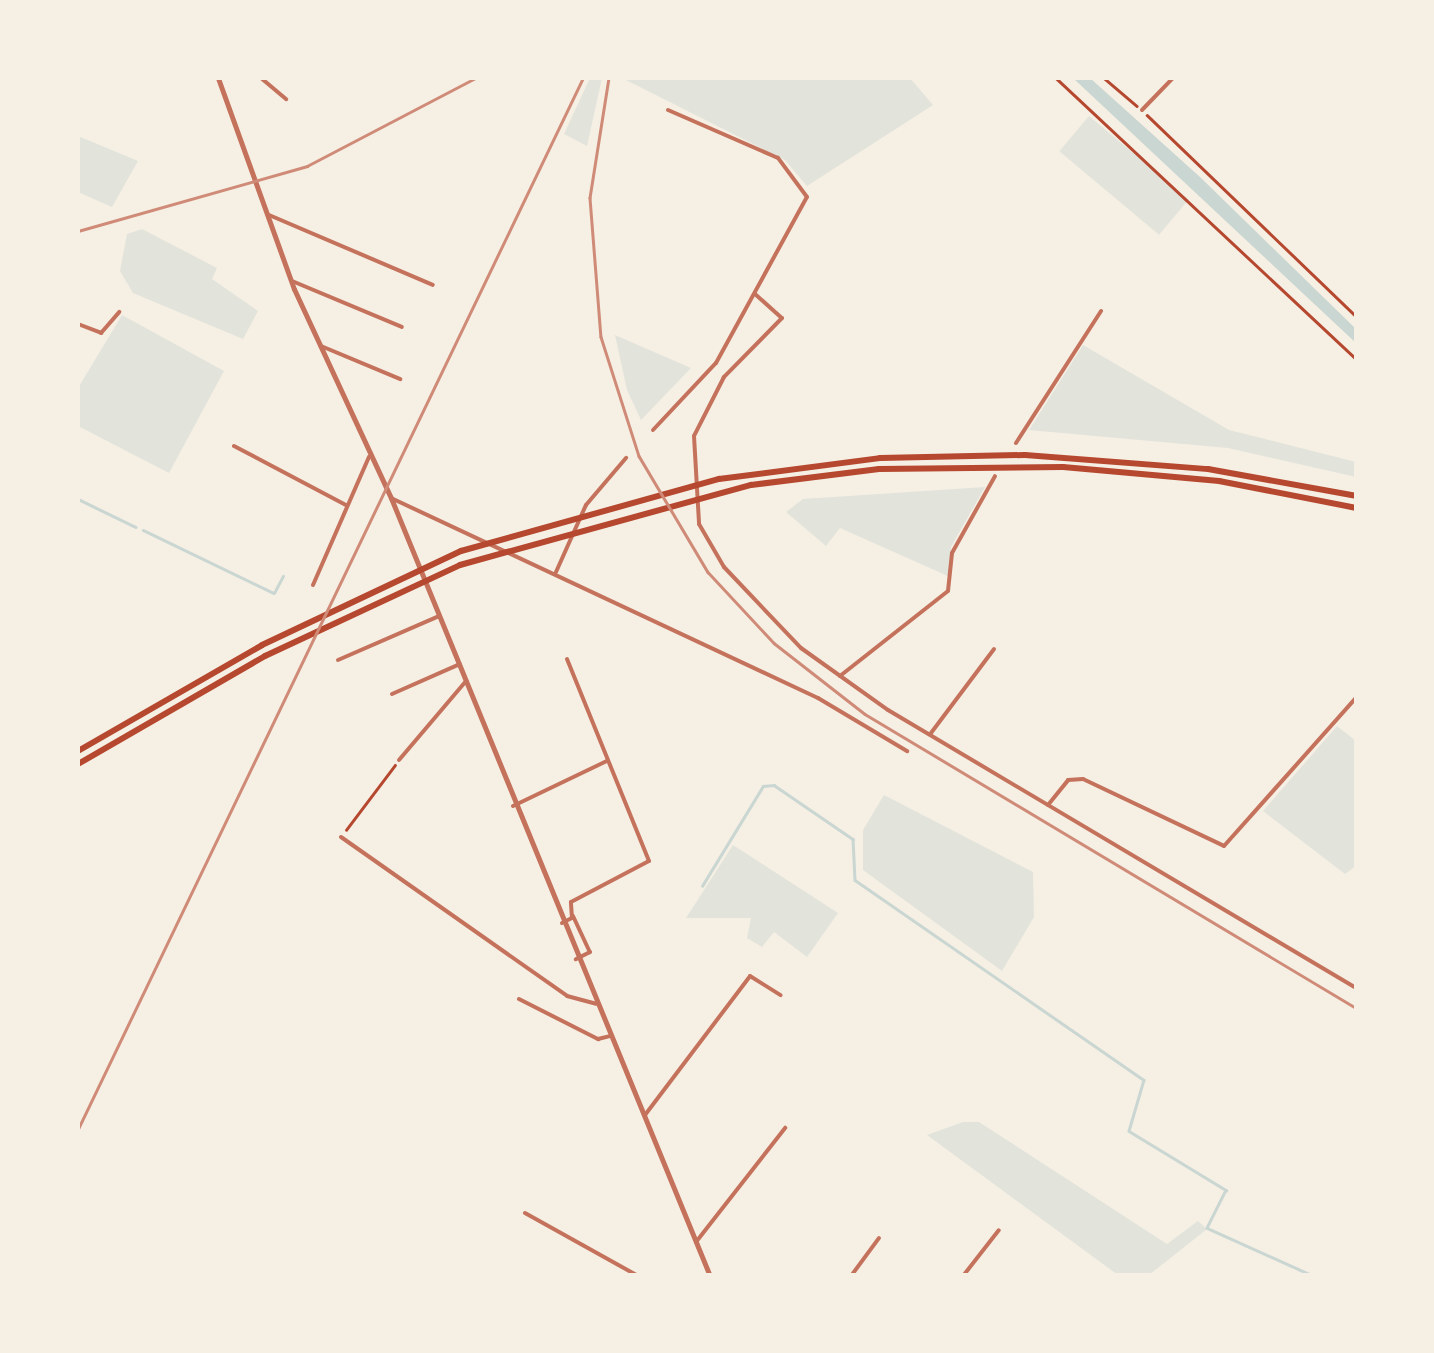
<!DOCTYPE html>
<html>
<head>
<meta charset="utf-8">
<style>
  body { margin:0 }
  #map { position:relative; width:1434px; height:1353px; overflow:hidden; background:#f6efe4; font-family:Bitter,serif }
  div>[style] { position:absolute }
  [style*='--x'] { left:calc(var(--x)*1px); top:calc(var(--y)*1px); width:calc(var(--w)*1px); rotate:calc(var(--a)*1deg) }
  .green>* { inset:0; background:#e2e4dc; transform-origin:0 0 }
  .water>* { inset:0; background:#c9d6d2 }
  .stream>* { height:2.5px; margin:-1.25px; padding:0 1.25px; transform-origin:1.25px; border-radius:1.25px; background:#c9d6d2 }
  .path>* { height:2.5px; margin:-1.25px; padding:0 1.25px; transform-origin:1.25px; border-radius:1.25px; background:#b5482f }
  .minor>* { height:4px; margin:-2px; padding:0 2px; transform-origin:2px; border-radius:2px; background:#c5725c }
  .tertiary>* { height:5px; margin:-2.5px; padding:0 2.5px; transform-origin:2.5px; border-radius:2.5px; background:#c5725c }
  .trunk>* { height:6px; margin:-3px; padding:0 3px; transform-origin:3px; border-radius:3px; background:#b5482f }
  .rail>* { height:2.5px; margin:-1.25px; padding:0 1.25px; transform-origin:1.25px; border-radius:1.25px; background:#cf8b77 }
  span { translate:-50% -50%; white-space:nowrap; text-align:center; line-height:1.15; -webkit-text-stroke:9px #f6efe4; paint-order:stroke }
  .frame { position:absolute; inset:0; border:80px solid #f6efe4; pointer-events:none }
</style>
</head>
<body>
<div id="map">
  <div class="green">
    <i style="clip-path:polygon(590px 78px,602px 78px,587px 146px,564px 134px)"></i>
    <i style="clip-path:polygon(622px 78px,910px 78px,933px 105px,807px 186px,785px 160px)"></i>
    <i style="left:1089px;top:116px;width:130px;height:46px;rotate:40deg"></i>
    <i style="clip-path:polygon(78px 136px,138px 161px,112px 207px,78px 192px)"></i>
    <i style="clip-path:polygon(142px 229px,217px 268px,212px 279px,258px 311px,243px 339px,133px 293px,120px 271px,127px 234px)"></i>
    <i style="clip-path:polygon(122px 315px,224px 371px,169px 473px,78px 426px,78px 388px)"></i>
    <i style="clip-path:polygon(615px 335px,691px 368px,641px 420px,627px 390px)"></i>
    <i style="clip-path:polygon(1083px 345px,1229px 430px,1356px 462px,1356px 477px,1228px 448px,1029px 430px)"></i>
    <i style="clip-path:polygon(985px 487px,951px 547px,950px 577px,840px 528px,826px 546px,786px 512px,803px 499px)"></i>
    <i style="clip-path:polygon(1337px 726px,1356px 741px,1356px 866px,1345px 874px,1263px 811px)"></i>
    <i style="clip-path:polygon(884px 795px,1033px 872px,1034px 917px,1002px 971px,863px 870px,863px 830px)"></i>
    <i style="clip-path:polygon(733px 845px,838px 913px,807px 957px,774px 932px,762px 947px,747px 938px,751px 918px,686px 918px)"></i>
    <i style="clip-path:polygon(963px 1122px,979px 1122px,1167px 1244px,1198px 1221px,1207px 1229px,1149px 1275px,1118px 1275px,927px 1135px)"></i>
  </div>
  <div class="water">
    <i style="clip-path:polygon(1073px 78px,1090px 78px,1200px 177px,1356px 329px,1356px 343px)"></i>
  </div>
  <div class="stream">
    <i style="--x:78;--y:499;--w:64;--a:25.8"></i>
    <i style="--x:143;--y:530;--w:145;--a:25.7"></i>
    <i style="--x:274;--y:593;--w:19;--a:-62"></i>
    <i style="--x:702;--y:886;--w:117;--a:-58.6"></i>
    <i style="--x:763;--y:786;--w:11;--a:-5"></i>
    <i style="--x:774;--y:785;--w:96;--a:34.4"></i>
    <i style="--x:853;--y:839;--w:41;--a:87.2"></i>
    <i style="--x:855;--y:880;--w:351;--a:34.7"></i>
    <i style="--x:1144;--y:1080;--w:53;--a:106.4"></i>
    <i style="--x:1129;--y:1131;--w:114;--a:31.3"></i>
    <i style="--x:1226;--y:1190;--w:42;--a:116.6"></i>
    <i style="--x:1207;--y:1228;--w:117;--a:24.2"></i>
  </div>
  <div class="path">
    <i style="--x:1056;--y:78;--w:411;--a:43.1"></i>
    <i style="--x:1104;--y:78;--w:43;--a:40.3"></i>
    <i style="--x:1147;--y:115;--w:290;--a:43.9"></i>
    <i style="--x:346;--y:830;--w:81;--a:-53"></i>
  </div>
  <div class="minor">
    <i style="--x:261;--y:78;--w:33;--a:40"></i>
    <i style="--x:1142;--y:110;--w:45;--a:-45.9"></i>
    <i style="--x:269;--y:215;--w:178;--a:23.1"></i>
    <i style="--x:292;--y:281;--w:119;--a:22.7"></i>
    <i style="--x:755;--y:294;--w:36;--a:42"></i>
    <i style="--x:782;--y:318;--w:83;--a:134.5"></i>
    <i style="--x:724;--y:377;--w:66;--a:117"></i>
    <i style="--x:694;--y:436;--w:88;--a:86.7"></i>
    <i style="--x:699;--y:524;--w:50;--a:59.8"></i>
    <i style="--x:724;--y:567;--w:112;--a:46.5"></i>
    <i style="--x:801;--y:648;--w:107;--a:35.5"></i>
    <i style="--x:888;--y:710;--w:544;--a:30.71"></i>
    <i style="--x:78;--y:324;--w:25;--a:21"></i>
    <i style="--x:101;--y:333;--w:28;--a:-49"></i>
    <i style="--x:321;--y:346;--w:86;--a:22.7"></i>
    <i style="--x:653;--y:430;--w:92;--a:-46.8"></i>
    <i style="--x:716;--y:363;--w:189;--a:-61.3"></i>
    <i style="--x:807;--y:197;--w:49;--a:-126.6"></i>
    <i style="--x:778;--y:158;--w:120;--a:-156.4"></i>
    <i style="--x:1016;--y:443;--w:157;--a:-57.2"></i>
    <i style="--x:234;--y:446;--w:127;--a:27.8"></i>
    <i style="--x:391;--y:498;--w:472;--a:25.1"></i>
    <i style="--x:818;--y:698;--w:104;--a:30.8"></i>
    <i style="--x:556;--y:572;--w:73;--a:-65.9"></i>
    <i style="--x:586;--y:505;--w:62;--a:-49.6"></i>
    <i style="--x:313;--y:585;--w:140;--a:-66.4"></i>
    <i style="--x:338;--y:660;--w:110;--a:-23.5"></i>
    <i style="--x:840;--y:676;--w:137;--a:-38.2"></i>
    <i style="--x:948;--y:591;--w:38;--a:-84"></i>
    <i style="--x:952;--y:553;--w:88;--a:-60.8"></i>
    <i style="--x:392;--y:694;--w:74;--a:-23.8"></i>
    <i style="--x:931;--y:733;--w:105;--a:-53.1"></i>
    <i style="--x:399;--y:760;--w:104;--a:-49.7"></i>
    <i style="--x:1048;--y:805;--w:32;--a:-51"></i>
    <i style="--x:1068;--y:780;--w:15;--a:-4"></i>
    <i style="--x:1083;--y:779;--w:156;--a:25.4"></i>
    <i style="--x:1224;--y:846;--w:198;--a:-48.3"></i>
    <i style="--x:513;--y:806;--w:104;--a:-25.6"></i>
    <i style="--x:341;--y:837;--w:276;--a:35.1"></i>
    <i style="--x:567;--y:996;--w:30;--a:15"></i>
    <i style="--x:573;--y:916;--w:40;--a:65"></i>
    <i style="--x:590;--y:952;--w:16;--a:153"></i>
    <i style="--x:562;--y:923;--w:11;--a:-27"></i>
    <i style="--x:572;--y:918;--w:16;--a:-94"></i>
    <i style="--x:571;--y:902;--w:88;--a:-27.7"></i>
    <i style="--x:649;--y:861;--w:218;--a:-112.1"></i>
    <i style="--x:519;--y:999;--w:89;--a:26.9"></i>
    <i style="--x:598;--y:1039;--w:12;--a:-14"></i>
    <i style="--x:645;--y:1115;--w:174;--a:-52.9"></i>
    <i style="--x:750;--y:976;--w:36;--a:32"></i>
    <i style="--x:525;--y:1213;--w:129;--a:29.1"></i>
    <i style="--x:696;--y:1242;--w:145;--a:-52"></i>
    <i style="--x:851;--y:1276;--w:47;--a:-53.6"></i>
    <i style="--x:963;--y:1276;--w:58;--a:-52"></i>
  </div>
  <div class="tertiary">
    <i style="--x:218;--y:78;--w:224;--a:70.2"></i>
    <i style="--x:294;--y:289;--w:230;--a:65.1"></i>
    <i style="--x:391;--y:498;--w:841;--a:67.71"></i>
  </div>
  <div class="trunk">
    <i style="--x:78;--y:751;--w:212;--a:-29.9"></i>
    <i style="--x:262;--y:645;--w:220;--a:-25.3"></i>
    <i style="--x:461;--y:551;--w:268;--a:-15.6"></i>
    <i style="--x:719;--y:479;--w:162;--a:-7.4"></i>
    <i style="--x:880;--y:458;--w:145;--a:-1.2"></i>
    <i style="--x:1025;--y:455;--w:184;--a:4.4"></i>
    <i style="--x:1208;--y:469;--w:150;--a:10.3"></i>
    <i style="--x:78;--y:764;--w:216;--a:-30"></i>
    <i style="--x:265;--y:656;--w:215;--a:-25"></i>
    <i style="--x:460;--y:565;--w:302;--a:-15.4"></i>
    <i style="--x:751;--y:485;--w:129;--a:-7.1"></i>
    <i style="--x:879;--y:469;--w:184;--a:-0.6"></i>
    <i style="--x:1063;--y:467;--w:157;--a:5.1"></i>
    <i style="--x:1219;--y:481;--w:140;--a:11.1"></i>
  </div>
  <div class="rail">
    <i style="--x:609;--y:78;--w:121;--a:99"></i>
    <i style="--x:590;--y:198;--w:139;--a:85.5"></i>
    <i style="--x:601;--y:337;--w:125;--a:72.3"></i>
    <i style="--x:639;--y:456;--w:135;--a:59.3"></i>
    <i style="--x:708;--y:572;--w:97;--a:47.1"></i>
    <i style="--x:774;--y:643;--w:115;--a:38"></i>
    <i style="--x:865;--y:714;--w:572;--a:30.91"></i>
    <i style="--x:78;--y:231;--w:238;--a:-15.8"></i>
    <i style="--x:307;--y:166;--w:190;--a:-27.6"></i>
    <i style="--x:78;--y:1129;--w:1166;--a:-64.34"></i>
  </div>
  <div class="frame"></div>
</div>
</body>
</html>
